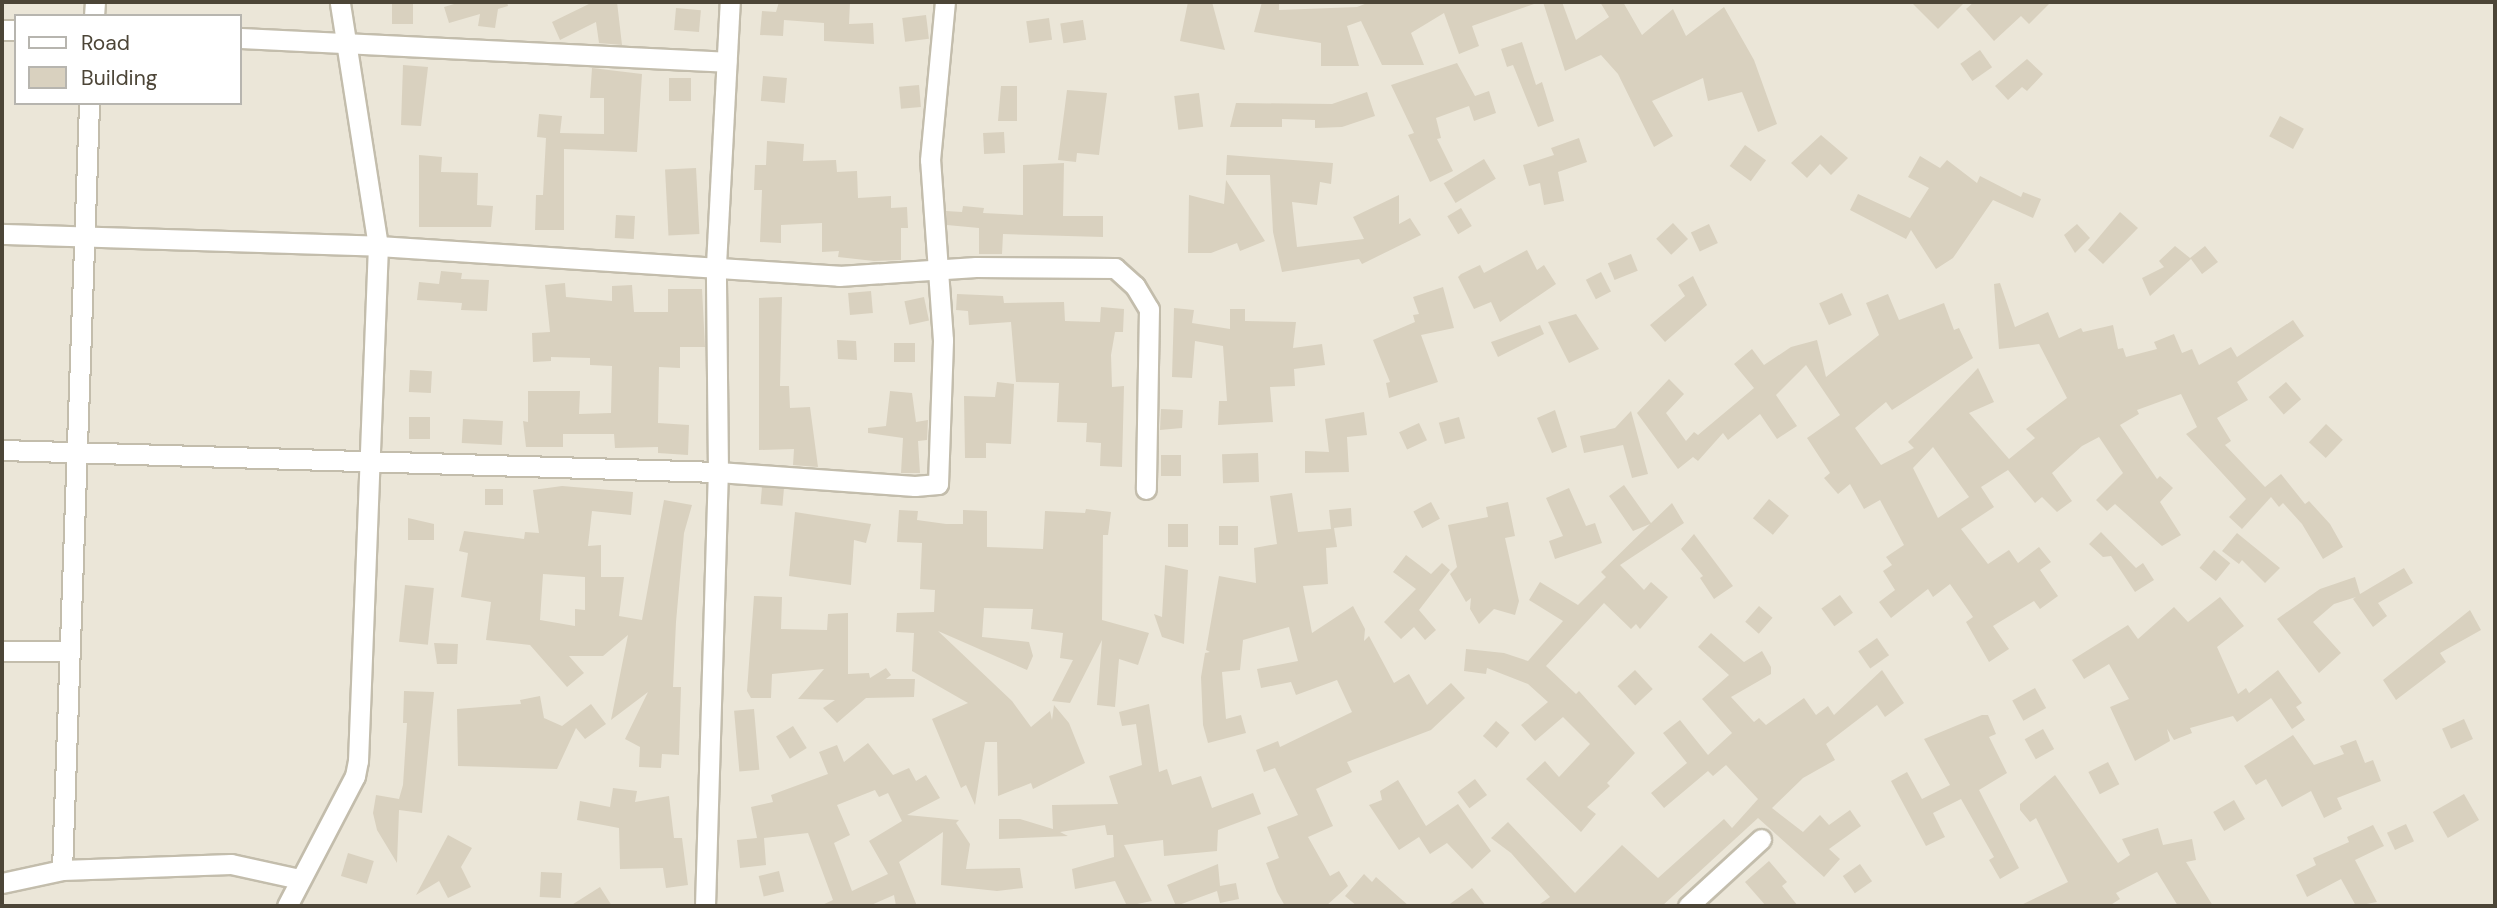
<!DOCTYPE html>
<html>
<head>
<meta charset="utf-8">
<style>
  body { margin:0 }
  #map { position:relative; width:2497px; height:908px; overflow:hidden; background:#f6f4eb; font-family:"DM Sans",sans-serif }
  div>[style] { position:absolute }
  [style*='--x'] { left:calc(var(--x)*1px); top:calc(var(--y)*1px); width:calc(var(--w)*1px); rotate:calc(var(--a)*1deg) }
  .residential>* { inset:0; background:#ebe6d8 }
  .building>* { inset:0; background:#d9d1bf; transform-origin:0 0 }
  .roads { filter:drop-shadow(2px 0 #c3bdac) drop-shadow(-2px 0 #c3bdac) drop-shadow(0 2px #c3bdac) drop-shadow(0 -2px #c3bdac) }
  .street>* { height:19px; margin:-9.5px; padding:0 9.5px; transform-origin:9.5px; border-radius:9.5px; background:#fff }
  span { translate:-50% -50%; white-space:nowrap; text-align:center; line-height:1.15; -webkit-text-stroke:6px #fff; paint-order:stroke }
  .frame { position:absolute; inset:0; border:4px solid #4c4537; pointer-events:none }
  .legend { position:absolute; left:14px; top:14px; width:228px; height:91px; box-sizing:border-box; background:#fff; border:2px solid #b7b5af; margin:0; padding:9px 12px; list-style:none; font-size:21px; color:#4c4537 }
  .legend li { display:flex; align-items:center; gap:14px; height:35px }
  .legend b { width:35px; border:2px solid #b7b5af }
</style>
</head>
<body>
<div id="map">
  <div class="residential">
    <i style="clip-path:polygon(evenodd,2px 2px,2495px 2px,2495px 906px,2px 906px,2px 2px,16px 16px,240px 16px,240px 103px,16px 103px,16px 16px)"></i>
  </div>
  <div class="building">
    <i style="left:392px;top:2px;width:21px;height:22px"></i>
    <i style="clip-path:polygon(461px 2px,507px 2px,508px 6px,498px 9px,495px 28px,478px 26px,480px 14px,449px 23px,444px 7px)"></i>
    <i style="clip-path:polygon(593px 2px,617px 2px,622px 45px,599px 43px,596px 22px,560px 40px,552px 22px)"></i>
    <i style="clip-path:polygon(779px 2px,850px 2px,849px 24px,873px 23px,874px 44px,824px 41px,824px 23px,784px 20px,783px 36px,760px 35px,762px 11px,776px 12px)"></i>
    <i style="clip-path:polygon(1188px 2px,1212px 2px,1225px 50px,1180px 41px)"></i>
    <i style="clip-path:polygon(1262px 2px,1279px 2px,1279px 10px,1357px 7px,1370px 2px,1534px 4px,1472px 26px,1479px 46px,1459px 54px,1444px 13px,1411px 33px,1424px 65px,1382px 65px,1361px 21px,1347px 26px,1359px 66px,1321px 66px,1321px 43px,1254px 32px)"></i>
    <i style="clip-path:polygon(1543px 2px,1562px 2px,1576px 40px,1609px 17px,1600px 2px,1623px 2px,1642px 35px,1673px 9px,1686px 36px,1724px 7px,1754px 60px,1777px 124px,1758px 132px,1742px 92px,1708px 101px,1703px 78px,1652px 101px,1673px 136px,1654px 147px,1618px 74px,1601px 55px,1565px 71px)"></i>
    <i style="clip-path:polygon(1911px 2px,1965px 2px,1938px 29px)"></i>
    <i style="clip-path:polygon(1974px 2px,2051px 2px,2029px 24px,2021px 16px,1994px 41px,1966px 9px)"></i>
    <i style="left:676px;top:8px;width:25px;height:22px;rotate:5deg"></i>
    <i style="left:926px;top:15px;width:24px;height:24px;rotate:83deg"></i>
    <i style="left:1049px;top:18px;width:22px;height:23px;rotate:82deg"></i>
    <i style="left:1083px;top:20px;width:20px;height:23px;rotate:81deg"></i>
    <i style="clip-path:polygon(1522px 42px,1536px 85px,1542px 82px,1554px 121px,1538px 127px,1513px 65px,1507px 67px,1501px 49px)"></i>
    <i style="left:1980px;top:50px;width:21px;height:24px;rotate:55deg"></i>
    <i style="clip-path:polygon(2027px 59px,2043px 74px,2027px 91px,2022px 87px,2008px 100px,1995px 86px)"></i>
    <i style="clip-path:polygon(1457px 63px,1475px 96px,1489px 91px,1496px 113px,1474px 121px,1469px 106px,1436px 118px,1441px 138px,1437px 139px,1453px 171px,1430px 182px,1408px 135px,1414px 133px,1391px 85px)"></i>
    <i style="clip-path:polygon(403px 65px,428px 67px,421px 126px,401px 125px)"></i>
    <i style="clip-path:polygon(592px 68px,642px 74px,637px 152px,564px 149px,564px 230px,535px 230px,536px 195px,543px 195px,546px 138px,537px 137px,539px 114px,562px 116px,560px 133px,604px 134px,604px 98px,590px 98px)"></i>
    <i style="left:763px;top:76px;width:24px;height:25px;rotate:5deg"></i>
    <i style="left:669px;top:78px;width:22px;height:23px"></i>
    <i style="left:919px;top:85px;width:22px;height:20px;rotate:85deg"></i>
    <i style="clip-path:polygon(1001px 86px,1017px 86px,1017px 121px,998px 121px)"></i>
    <i style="clip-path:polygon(1067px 90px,1107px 93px,1099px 155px,1077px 153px,1076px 162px,1058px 160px)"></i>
    <i style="clip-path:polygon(1367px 92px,1375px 116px,1342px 127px,1315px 128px,1315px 120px,1282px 119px,1282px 127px,1230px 127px,1236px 103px,1332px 104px)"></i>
    <i style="left:1199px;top:93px;width:34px;height:25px;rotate:83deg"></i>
    <i style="left:2280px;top:116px;width:27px;height:23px;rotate:28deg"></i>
    <i style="left:1004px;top:132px;width:21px;height:21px;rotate:87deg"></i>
    <i style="clip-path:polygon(1821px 135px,1848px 158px,1831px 175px,1820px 164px,1807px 178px,1791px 163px)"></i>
    <i style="clip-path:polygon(1579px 138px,1587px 162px,1558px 172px,1564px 201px,1544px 205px,1540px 183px,1529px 186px,1523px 165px,1554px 155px,1551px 148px)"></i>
    <i style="clip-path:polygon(767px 141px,804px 144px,803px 161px,836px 160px,837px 172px,857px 171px,858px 198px,891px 196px,891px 208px,907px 207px,908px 228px,901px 228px,901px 260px,874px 261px,838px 257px,839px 251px,822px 252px,822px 223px,781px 225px,781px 243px,760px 242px,762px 190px,754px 190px,755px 165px,766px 165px)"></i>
    <i style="left:1745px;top:145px;width:26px;height:26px;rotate:36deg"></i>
    <i style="clip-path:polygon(419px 155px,442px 157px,441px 172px,478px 173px,477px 205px,493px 206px,491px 227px,419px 227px)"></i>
    <i style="clip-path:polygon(1227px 155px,1333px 163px,1331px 184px,1320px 182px,1317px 205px,1292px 202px,1297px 247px,1364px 239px,1353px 217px,1399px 195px,1399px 224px,1410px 218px,1421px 235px,1362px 264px,1359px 259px,1282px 272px,1273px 232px,1270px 175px,1226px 175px)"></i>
    <i style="clip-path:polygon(1920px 156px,1940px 168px,1947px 160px,1977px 183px,1980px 176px,2021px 197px,2023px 192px,2041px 199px,2033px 218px,1993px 200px,1953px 258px,1936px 269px,1911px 230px,1906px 239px,1850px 210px,1858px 194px,1910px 218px,1929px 188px,1908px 177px)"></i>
    <i style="left:1484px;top:159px;width:23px;height:47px;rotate:59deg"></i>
    <i style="clip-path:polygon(1064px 163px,1063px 216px,1103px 216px,1103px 237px,1003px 234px,1002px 254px,979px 254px,979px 228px,947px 225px,946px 211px,962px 212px,963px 206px,984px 208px,983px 213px,1023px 215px,1023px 165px)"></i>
    <i style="left:696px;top:168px;width:66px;height:31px;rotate:87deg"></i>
    <i style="clip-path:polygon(1226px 180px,1265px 241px,1240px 251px,1237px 243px,1211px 253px,1188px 253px,1189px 195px,1224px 204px)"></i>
    <i style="left:1461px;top:208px;width:21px;height:16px;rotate:59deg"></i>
    <i style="clip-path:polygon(2120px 212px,2138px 228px,2103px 264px,2088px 250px)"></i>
    <i style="left:616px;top:215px;width:19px;height:23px;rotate:3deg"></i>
    <i style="left:1673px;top:223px;width:22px;height:23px;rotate:47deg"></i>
    <i style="left:1709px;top:224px;width:21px;height:20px;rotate:65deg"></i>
    <i style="clip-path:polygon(2077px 224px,2090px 238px,2075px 253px,2064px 235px)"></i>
    <i style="clip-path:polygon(2175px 246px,2190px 258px,2205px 246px,2218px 262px,2202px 274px,2191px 259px,2150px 296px,2142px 278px,2164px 267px,2159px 261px)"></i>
    <i style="clip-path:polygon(1527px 250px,1537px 270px,1544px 265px,1556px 284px,1500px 322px,1491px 302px,1474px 309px,1458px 277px,1461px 274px,1480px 265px,1484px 273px)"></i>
    <i style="left:1631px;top:254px;width:18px;height:25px;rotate:68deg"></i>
    <i style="clip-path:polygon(441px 271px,462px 273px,461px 279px,489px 280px,487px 311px,461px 310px,462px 303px,417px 300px,419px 282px,439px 284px)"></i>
    <i style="left:1601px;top:272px;width:22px;height:17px;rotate:63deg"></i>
    <i style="clip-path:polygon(1693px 276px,1707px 305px,1665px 342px,1650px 325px,1685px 296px,1678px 285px)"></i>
    <i style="clip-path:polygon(565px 283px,566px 297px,612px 301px,612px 286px,632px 285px,634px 312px,668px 312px,668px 289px,702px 289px,705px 347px,680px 347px,680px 368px,659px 367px,658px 423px,689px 425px,688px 455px,658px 453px,658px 447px,615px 448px,614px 434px,563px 434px,563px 447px,526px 447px,523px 421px,528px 422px,528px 391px,580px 391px,579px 414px,611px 413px,612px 366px,590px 365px,590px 358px,551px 357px,551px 361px,533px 362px,532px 333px,550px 332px,545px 285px)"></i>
    <i style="clip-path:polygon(evenodd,2000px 283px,2015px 327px,2048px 312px,2059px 338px,2081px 328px,2083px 332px,2113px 325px,2118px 349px,2123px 348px,2126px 357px,2157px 349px,2154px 342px,2174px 334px,2182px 353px,2192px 349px,2199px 365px,2231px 347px,2237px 357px,2293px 320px,2304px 336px,2237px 382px,2248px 400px,2217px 418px,2231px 441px,2225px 445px,2265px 487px,2281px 474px,2305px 504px,2309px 501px,2330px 524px,2343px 547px,2323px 559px,2302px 524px,2283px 503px,2279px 507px,2271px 497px,2242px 529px,2229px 517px,2246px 499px,2186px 434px,2197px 427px,2181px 394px,2137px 410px,2139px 414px,2120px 425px,2157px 479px,2160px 476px,2173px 488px,2160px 502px,2181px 535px,2162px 546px,2115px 504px,2107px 511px,2096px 500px,2123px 473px,2099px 437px,2082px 446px,2052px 473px,2072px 501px,2057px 512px,2042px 497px,2035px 503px,2008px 470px,1981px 487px,1994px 507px,1961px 529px,1988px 564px,2009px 550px,2018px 563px,2039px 547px,2051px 562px,2040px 570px,2058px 596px,2040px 609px,2034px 601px,1993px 626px,2009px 649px,1989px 662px,1966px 622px,1973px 617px,1950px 584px,1933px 597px,1928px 589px,1891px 618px,1879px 602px,1895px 590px,1883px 571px,1892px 565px,1886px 557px,1904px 545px,1880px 500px,1864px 509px,1850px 484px,1838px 494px,1824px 478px,1830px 473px,1807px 438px,1840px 415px,1806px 365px,1776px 395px,1797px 426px,1777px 439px,1760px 414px,1728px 440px,1723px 433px,1698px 461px,1693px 457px,1678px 469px,1637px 413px,1669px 379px,1684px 394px,1666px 413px,1686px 441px,1694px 432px,1698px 435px,1754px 388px,1734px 364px,1752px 349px,1764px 365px,1791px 347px,1817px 340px,1826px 377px,1879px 335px,1866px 303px,1888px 294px,1899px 320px,1944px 303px,1954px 330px,1959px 328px,1973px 358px,1892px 410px,1886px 402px,1855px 428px,1881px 465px,1914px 448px,1908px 442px,1978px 368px,1994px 402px,1969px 413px,2009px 459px,2035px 438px,2026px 429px,2067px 398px,2039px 344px,1999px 349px,1994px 284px,2000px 283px,1933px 447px,1969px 497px,1938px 518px,1913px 468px,1933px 447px)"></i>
    <i style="clip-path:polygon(1443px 287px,1454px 328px,1421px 335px,1438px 382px,1389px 398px,1386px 383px,1390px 382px,1373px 340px,1415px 322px,1413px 315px,1419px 314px,1413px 297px)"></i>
    <i style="left:871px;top:291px;width:22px;height:23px;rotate:85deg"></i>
    <i style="left:1842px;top:293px;width:24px;height:25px;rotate:66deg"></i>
    <i style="clip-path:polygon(957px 294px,1003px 296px,1004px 303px,1064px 302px,1065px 321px,1100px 322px,1101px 307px,1124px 309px,1123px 332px,1115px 332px,1111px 355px,1112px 387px,1124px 386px,1122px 467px,1100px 466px,1101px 443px,1086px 442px,1087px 423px,1057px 422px,1059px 383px,1016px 382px,1011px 322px,969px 325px,968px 311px,956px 310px)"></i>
    <i style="clip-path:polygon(782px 297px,780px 386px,789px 386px,790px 408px,810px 407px,818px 467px,793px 465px,794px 449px,759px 450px,759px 298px)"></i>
    <i style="left:924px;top:297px;width:24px;height:20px;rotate:78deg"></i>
    <i style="clip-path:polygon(1174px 308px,1194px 310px,1192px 323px,1230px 329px,1230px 309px,1245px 309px,1245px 321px,1296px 322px,1293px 348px,1322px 344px,1325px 365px,1294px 369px,1295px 386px,1270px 387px,1273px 422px,1218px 425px,1219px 401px,1227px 401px,1223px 346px,1195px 341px,1192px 378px,1172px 377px)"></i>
    <i style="clip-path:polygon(1576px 314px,1599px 349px,1569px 363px,1548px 322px)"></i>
    <i style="clip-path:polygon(1540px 325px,1544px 334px,1498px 357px,1491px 342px)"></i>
    <i style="clip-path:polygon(837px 340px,856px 341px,857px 360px,838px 359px)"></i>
    <i style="left:894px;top:343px;width:21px;height:19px"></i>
    <i style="left:410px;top:370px;width:22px;height:22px;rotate:3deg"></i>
    <i style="clip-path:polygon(997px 382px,1014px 384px,1011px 444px,986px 443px,986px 458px,965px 458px,964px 396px,995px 397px)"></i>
    <i style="left:2286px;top:382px;width:23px;height:23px;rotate:49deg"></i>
    <i style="clip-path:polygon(890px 391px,912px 393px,916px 422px,928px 420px,927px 440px,918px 441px,920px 473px,901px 473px,903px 438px,868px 433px,868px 428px,886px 426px)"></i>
    <i style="clip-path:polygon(1161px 409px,1183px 410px,1182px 428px,1160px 430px)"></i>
    <i style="clip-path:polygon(1555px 410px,1567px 447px,1552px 453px,1537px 418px)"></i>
    <i style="clip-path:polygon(1631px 411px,1648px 474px,1632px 478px,1623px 445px,1584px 453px,1580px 436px,1615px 428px)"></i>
    <i style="clip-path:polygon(1364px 412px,1367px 435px,1347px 437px,1349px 472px,1305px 473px,1305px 451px,1329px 452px,1325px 419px)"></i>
    <i style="left:409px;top:417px;width:21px;height:22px"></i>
    <i style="left:1459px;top:417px;width:22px;height:21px;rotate:74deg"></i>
    <i style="left:463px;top:419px;width:40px;height:24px;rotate:3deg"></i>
    <i style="left:1419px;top:423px;width:19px;height:22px;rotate:65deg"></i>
    <i style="left:2326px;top:424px;width:23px;height:25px;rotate:43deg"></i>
    <i style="left:1258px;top:453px;width:29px;height:36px;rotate:88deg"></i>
    <i style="left:1161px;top:455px;width:20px;height:21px"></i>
    <i style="clip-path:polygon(1624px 485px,1651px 523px,1672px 503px,1684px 523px,1620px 565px,1644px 590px,1651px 582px,1668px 597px,1640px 629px,1636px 624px,1631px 629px,1604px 603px,1546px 666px,1576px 694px,1579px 691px,1635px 753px,1607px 783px,1610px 786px,1587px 807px,1596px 814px,1581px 832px,1526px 779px,1545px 761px,1559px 777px,1590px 744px,1563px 717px,1535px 741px,1521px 725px,1548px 702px,1528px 684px,1487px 668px,1486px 674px,1464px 671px,1466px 649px,1504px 653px,1528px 661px,1563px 621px,1529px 600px,1540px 582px,1578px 605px,1606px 577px,1601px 572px,1650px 524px,1633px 531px,1609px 496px)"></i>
    <i style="clip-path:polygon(evenodd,562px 486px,633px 492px,631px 515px,592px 511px,588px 546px,601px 545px,601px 577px,624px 577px,619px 616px,642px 620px,664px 500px,692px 505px,684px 533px,676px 622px,673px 687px,681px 687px,679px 755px,662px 754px,661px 768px,639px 767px,640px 747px,625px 739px,648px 692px,611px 720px,628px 635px,603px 656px,569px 656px,584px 673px,567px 687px,530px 645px,486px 640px,491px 602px,461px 597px,468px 553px,459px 551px,464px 531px,524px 539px,525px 532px,539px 533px,533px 490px,562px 486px,543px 574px,585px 577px,585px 610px,575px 609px,575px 626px,540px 620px,543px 574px)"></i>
    <i style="left:762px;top:487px;width:22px;height:17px;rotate:5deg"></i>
    <i style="clip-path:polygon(1569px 488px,1586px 526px,1595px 523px,1602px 543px,1555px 559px,1549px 541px,1563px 536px,1546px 498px)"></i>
    <i style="left:485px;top:489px;width:18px;height:16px"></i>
    <i style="clip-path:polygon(1292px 493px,1298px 532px,1331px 529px,1329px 510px,1351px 508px,1352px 526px,1334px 528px,1337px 547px,1326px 548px,1328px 584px,1303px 586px,1312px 633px,1353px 606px,1365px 629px,1364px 641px,1369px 636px,1394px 683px,1409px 674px,1427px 705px,1451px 683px,1465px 698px,1431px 730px,1347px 762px,1352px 772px,1316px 789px,1333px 826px,1308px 837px,1330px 876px,1339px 871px,1348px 886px,1326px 906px,1285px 906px,1277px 892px,1266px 863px,1279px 858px,1267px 827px,1298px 815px,1275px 768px,1264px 772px,1256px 750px,1278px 741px,1280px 747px,1352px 712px,1337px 680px,1296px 695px,1291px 682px,1261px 688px,1257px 669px,1298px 661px,1289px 627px,1243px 640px,1240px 670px,1222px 672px,1226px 719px,1241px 715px,1246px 733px,1208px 743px,1203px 725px,1201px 677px,1205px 653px,1210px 652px,1206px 650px,1219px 576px,1256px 583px,1254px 548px,1277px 544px,1270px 496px)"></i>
    <i style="left:1769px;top:499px;width:26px;height:25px;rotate:40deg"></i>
    <i style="left:1431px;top:502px;width:19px;height:20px;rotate:62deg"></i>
    <i style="clip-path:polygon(1508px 502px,1515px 536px,1505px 538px,1519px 601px,1515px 615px,1494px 609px,1479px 624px,1470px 609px,1471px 598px,1466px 602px,1450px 574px,1457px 567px,1448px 525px,1488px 517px,1486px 507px)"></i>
    <i style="clip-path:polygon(1086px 509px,1111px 512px,1108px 535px,1103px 535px,1102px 620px,1149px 633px,1138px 665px,1119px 659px,1115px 707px,1097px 705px,1102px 640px,1070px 703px,1052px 701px,1073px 660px,1060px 658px,1063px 633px,1031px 629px,1033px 609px,984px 608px,982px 637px,1029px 642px,1033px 656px,1027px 670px,938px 631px,1012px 701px,1031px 727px,1050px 711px,1052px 720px,1054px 705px,1069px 723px,1085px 763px,1033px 789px,1031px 783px,998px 796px,997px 742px,985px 742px,975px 805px,966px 785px,961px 788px,932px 719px,968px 703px,912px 671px,914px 633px,896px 632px,897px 613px,934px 612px,935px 590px,920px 589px,922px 543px,897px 542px,899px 510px,918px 511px,917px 520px,946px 524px,963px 524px,963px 510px,987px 511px,987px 547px,1043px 549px,1045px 511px,1085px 513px)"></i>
    <i style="clip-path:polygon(795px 512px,871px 524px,866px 543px,854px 540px,851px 585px,789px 576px)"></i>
    <i style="clip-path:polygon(408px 518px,434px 524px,434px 540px,408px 540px)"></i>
    <i style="left:1168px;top:524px;width:20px;height:23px"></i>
    <i style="left:1219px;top:526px;width:19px;height:19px"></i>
    <i style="clip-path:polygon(2101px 532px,2136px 568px,2143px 563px,2154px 580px,2135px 592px,2111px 556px,2103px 557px,2089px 544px)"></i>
    <i style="clip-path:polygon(2237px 533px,2280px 568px,2265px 583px,2242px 560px,2239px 564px,2222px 551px)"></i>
    <i style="clip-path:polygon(1694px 534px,1733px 586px,1714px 599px,1700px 578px,1703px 576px,1681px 549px)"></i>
    <i style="left:2214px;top:550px;width:21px;height:23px;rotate:39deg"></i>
    <i style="clip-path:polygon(1406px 555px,1431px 574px,1442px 563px,1450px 570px,1419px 610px,1436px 630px,1425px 640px,1414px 627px,1401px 639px,1384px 622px,1416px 589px,1393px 572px)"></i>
    <i style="clip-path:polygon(1165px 565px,1188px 570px,1184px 644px,1162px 637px,1154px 614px,1162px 617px)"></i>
    <i style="clip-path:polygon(2404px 568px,2413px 583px,2378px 603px,2387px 616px,2373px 627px,2353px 599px,2356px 597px,2334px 604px,2313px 622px,2341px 653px,2319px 673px,2277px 619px,2320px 589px,2355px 577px,2360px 594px)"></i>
    <i style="left:405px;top:585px;width:29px;height:57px;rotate:6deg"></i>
    <i style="left:1840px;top:595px;width:22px;height:23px;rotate:54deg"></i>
    <i style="clip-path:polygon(754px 596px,782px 597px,781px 629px,827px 630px,828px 614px,848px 613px,848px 674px,869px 673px,870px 678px,886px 668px,891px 675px,886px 679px,915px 679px,914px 697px,866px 698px,837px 723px,823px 708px,835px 700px,798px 699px,824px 669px,772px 674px,771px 698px,751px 698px,747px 691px)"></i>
    <i style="clip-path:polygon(2220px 597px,2244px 626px,2217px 647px,2238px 694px,2246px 688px,2249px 693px,2278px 670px,2302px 703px,2296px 707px,2305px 720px,2292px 729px,2271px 698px,2237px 722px,2233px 716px,2190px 728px,2192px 733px,2174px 740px,2167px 729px,2170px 741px,2135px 761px,2110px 707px,2129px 699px,2109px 664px,2084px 679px,2072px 660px,2128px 625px,2138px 639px,2174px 607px,2188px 622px)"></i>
    <i style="left:1759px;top:606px;width:18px;height:21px;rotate:41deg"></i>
    <i style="clip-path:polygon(2470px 610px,2481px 630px,2440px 653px,2446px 662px,2396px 700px,2383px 680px)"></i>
    <i style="clip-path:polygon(1711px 633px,1744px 662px,1762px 651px,1771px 667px,1771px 674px,1731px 697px,1754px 722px,1759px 718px,1766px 725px,1804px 698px,1816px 715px,1828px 706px,1834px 715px,1882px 670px,1904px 703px,1885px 717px,1877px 705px,1826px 744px,1835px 760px,1803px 778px,1772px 808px,1803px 832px,1820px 815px,1829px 825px,1850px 810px,1861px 826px,1829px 849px,1840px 859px,1824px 877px,1758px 818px,1662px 906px,1537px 906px,1550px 897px,1511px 853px,1491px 838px,1508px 822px,1575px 893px,1622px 845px,1658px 878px,1724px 819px,1732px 828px,1758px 799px,1726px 765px,1713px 776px,1708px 771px,1664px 808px,1651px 793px,1687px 763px,1663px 733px,1680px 720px,1708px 755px,1732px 733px,1702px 699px,1729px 675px,1698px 647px)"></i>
    <i style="left:1877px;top:638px;width:21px;height:23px;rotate:55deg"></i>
    <i style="clip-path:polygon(434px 643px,458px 644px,457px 664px,437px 664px)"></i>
    <i style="left:1635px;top:670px;width:26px;height:24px;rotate:47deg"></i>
    <i style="left:2035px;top:688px;width:23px;height:26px;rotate:61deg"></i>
    <i style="clip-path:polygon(404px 691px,434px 692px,422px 813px,399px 810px,397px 863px,377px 830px,373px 813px,376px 795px,399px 799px,403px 785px,407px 723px,403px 723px)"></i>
    <i style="clip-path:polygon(540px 696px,544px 718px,562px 726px,591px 704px,606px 724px,585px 739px,576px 728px,557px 769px,458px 766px,457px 709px,521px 704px,520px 700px)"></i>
    <i style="clip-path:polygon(1149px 704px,1159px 772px,1167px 769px,1172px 785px,1201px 776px,1212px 808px,1253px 793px,1261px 814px,1218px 830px,1217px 851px,1164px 856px,1163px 840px,1124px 845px,1152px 901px,1127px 906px,1115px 881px,1075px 889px,1072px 869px,1114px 857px,1113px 835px,1107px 835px,1105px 825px,1060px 832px,1068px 836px,999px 839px,999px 819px,1020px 819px,1053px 829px,1052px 805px,1118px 804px,1109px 776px,1142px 765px,1136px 724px,1122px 726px,1119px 712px)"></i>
    <i style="left:754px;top:709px;width:61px;height:20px;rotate:85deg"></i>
    <i style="clip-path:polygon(1982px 715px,1988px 715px,1996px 734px,1989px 737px,2007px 773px,1979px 790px,2019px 868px,2000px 879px,1989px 860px,1994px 857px,1961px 799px,1933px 813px,1945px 837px,1926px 846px,1891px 781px,1907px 772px,1922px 799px,1950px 785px,1924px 739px)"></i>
    <i style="left:2464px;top:719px;width:22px;height:24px;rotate:66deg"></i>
    <i style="left:1496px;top:721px;width:18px;height:20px;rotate:41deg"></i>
    <i style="left:793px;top:726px;width:26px;height:20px;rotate:58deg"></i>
    <i style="left:2043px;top:729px;width:23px;height:21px;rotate:61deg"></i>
    <i style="clip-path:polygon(2293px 735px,2314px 765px,2344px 754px,2340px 746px,2356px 740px,2365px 763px,2373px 760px,2381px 781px,2337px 798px,2342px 809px,2324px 818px,2311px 791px,2282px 807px,2266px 779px,2256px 785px,2244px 766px)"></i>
    <i style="clip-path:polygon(evenodd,868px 743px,893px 775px,909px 768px,916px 781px,926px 775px,940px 798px,907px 815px,959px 820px,956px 823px,970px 844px,966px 869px,1020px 868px,1023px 888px,997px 891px,941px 885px,943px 832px,899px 862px,917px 906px,896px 906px,894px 895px,869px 906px,820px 906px,833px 900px,808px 833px,764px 838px,766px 865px,740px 868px,737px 840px,757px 838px,751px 807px,773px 802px,771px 795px,828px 774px,819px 752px,837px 745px,844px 762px,868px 743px,875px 790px,879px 797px,888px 793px,902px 821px,869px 841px,888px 874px,852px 891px,834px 843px,850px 835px,837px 805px,875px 790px)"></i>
    <i style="left:2108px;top:762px;width:25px;height:22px;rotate:63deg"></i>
    <i style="clip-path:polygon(2055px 775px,2118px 863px,2130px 855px,2122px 839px,2158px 828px,2163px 845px,2192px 839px,2196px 860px,2186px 862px,2213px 906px,2178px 906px,2157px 872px,2116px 893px,2120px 899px,2109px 906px,2019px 906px,2068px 882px,2036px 818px,2030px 822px,2020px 810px,2020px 804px)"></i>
    <i style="left:1475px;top:779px;width:20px;height:22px;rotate:53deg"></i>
    <i style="clip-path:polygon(1398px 780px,1426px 826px,1458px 804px,1491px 851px,1472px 869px,1447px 843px,1430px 854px,1419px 837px,1399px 850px,1369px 805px,1382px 800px,1380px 791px)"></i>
    <i style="clip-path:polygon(613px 788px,637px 791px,635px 802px,669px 796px,674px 838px,682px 838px,688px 885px,666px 888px,663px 868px,620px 869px,619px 828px,577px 820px,580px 801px,610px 807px)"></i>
    <i style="left:2464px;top:794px;width:30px;height:36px;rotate:60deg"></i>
    <i style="left:2234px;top:800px;width:22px;height:24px;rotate:60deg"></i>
    <i style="left:2406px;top:824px;width:19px;height:21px;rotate:65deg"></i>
    <i style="clip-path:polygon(2373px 825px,2384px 846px,2355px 860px,2377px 902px,2356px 906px,2341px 879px,2307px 897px,2296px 875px,2316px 865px,2313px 858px,2349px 842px,2347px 837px)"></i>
    <i style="clip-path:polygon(448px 835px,472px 848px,461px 867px,471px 887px,448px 898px,439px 881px,416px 895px)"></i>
    <i style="left:348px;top:853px;width:27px;height:24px;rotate:17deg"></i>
    <i style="clip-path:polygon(1769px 861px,1787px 882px,1782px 886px,1798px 906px,1766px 906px,1745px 882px)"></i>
    <i style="clip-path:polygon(1218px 864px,1220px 886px,1236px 883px,1239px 899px,1220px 903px,1217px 891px,1176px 906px,1167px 885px)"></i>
    <i style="left:1860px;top:864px;width:21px;height:21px;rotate:55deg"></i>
    <i style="left:779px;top:871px;width:21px;height:21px;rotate:76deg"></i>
    <i style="left:541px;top:872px;width:21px;height:25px;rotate:3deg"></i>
    <i style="clip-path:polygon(1364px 874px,1372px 882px,1376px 877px,1409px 906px,1357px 906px,1345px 896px)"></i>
    <i style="clip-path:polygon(600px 887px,612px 906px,570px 906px)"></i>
    <i style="clip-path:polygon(1472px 888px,1486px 906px,1447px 906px)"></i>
  </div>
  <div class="roads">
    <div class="street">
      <i style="--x:94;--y:16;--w:14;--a:-86"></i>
      <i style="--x:2;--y:30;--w:14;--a:0"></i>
      <i style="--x:240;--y:38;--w:487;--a:2.8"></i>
      <i style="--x:2;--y:234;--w:376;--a:1.8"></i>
      <i style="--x:378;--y:246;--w:462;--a:3.7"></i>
      <i style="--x:839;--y:276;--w:137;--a:-3.8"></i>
      <i style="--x:976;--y:267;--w:139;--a:0.4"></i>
      <i style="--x:1115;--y:268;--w:27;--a:42"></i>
      <i style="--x:1135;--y:286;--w:27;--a:59"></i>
      <i style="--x:1149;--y:309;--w:180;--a:91"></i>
      <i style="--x:2;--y:450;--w:716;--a:1.76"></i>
      <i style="--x:718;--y:472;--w:197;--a:4.1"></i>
      <i style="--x:915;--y:486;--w:23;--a:-5"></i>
      <i style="--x:938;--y:484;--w:144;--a:-88"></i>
      <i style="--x:943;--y:340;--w:180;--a:-94.1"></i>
      <i style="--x:930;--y:160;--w:159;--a:-84.6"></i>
      <i style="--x:2;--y:651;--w:66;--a:0"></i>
      <i style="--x:62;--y:870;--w:767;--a:-87.98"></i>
      <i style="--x:2;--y:883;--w:61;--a:-12.2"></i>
      <i style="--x:62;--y:870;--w:169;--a:-2"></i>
      <i style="--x:231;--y:864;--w:70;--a:12.4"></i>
      <i style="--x:287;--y:906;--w:147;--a:-62.4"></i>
      <i style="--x:355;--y:776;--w:15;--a:-79"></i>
      <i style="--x:358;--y:761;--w:515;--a:-87.78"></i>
      <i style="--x:378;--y:246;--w:247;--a:-98.9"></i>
      <i style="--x:705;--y:906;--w:434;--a:-88.3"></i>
      <i style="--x:718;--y:472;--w:207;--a:-90.6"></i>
      <i style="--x:716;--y:265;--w:263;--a:-87"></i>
      <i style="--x:1688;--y:906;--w:99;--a:-42.5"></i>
    </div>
  </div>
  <div class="frame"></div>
  <ul class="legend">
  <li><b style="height:9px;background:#fff"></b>Road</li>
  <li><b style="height:19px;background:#d9d1bf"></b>Building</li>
  </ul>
</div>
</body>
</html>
